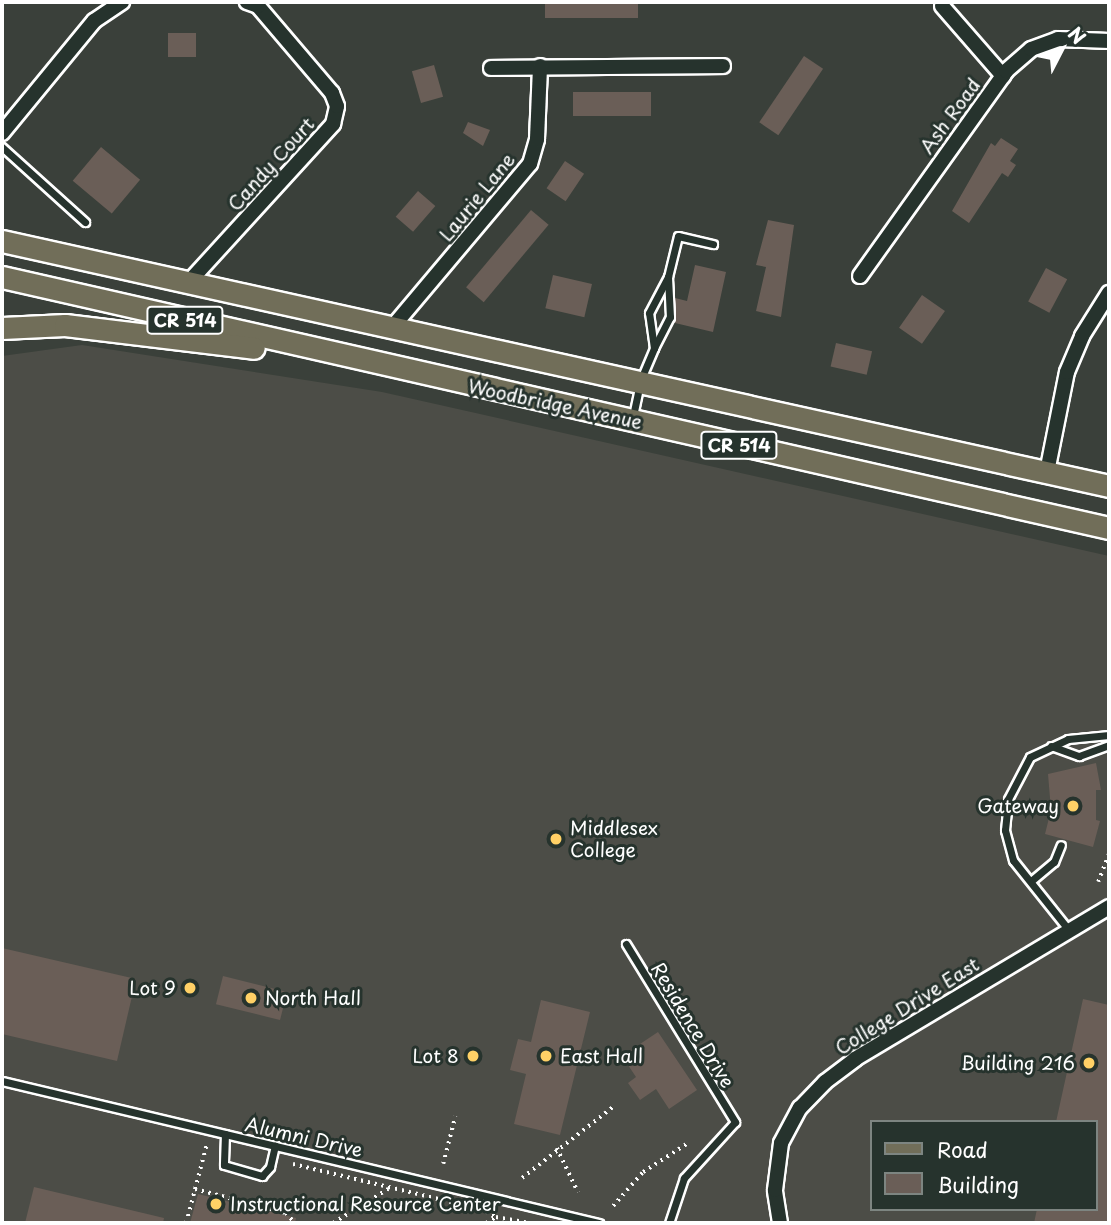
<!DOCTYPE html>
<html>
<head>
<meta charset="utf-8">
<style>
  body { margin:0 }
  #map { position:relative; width:1111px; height:1225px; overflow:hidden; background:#3a403a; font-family:"Playpen Sans",sans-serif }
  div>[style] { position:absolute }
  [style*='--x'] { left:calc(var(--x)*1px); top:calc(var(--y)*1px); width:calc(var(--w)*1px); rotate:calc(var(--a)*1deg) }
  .built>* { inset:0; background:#4c4d47 }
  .building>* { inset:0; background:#6a5e57; transform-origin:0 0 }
  .path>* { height:3.5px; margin-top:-1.75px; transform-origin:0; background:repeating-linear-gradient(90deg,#fff 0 2px,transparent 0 7px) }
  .roads { filter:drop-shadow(2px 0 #fff) drop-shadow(-2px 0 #fff) drop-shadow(0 2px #fff) drop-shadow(0 -2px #fff) }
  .service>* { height:7px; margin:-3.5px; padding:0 3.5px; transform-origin:3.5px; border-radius:3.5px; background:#26332d }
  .minor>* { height:14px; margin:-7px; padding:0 7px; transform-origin:7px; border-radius:7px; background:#26332d }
  .primary>* { height:21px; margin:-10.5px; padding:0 10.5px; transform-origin:10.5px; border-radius:10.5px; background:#716e59 }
  .dots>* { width:19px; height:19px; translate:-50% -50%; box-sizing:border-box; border:4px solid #26332d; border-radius:50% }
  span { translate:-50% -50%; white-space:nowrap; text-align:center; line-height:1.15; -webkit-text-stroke:6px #26332d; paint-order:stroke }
  .shield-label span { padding:2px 5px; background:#26332d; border:2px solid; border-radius:5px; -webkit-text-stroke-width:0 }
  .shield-label { font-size:18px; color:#fff; font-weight:700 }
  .street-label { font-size:19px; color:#fff }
  .poi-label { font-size:19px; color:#fff }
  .right { translate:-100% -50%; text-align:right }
  .left { translate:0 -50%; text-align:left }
  .frame { position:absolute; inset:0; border:4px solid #fff; pointer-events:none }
  .legend { position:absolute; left:870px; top:1120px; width:228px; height:91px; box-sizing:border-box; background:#26332d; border:2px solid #7d8581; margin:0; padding:9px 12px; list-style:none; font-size:21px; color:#fff }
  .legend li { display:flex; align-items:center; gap:14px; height:35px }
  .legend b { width:35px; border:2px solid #7d8581 }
  .north { position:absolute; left:1027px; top:14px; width:70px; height:70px; -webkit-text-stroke:5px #26332d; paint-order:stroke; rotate:48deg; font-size:19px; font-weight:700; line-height:28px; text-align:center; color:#fff }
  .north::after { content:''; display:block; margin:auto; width:24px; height:32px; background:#fff; clip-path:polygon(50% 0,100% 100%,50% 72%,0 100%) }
</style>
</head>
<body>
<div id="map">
  <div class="built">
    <i style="clip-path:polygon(evenodd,82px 345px,382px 392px,1109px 556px,1109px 1223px,2px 1223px,2px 356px,82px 345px,871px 1122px,1095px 1122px,1095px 1209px,871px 1209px,871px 1122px)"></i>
  </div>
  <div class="building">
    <i style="left:545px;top:2px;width:93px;height:16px"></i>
    <i style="left:196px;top:33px;width:24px;height:28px;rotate:90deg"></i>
    <i style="left:804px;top:56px;width:23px;height:80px;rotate:34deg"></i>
    <i style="left:434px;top:65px;width:33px;height:23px;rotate:74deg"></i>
    <i style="left:651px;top:92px;width:24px;height:78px;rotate:90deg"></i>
    <i style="clip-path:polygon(468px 122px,490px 130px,483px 146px,463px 133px)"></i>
    <i style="clip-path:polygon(1001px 138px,1018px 149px,1010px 161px,1016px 165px,1008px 177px,1002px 173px,969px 223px,952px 211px,991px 143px,995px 146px)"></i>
    <i style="left:101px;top:147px;width:51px;height:44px;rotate:40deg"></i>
    <i style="left:565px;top:161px;width:23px;height:33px;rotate:34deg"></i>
    <i style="left:418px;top:191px;width:23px;height:34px;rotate:41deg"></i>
    <i style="left:531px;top:210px;width:23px;height:101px;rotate:40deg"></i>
    <i style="clip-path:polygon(768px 220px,794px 225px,781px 317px,756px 311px,766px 267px,756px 265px)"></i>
    <i style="clip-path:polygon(695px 265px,726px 272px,713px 332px,675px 323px,675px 298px,687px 301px)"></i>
    <i style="left:1046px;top:268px;width:24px;height:38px;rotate:28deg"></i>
    <i style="left:553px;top:275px;width:40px;height:34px;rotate:13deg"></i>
    <i style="left:922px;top:295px;width:28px;height:40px;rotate:35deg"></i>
    <i style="left:836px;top:343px;width:37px;height:24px;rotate:13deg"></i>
    <i style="clip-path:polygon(1096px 763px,1101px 790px,1096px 790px,1096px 820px,1100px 821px,1093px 847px,1045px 834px,1051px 810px,1048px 774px)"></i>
    <i style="clip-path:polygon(2px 948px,136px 979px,117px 1061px,2px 1034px)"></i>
    <i style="left:223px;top:976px;width:66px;height:29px;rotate:14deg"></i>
    <i style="clip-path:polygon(1083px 999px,1109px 1005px,1109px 1223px,1034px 1223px,1037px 1209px,1095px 1209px,1095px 1122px,1056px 1122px)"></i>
    <i style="clip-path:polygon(541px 1000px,590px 1012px,560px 1135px,514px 1124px,526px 1074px,510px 1070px,518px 1039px,531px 1042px)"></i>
    <i style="clip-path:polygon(658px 1032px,697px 1090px,669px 1109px,656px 1089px,640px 1100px,628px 1083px,636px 1077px,622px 1056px)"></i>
    <i style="clip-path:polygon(34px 1187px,164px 1218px,163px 1223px,25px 1223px)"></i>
    <i style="clip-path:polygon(198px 1194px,296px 1218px,295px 1223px,190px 1223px)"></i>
  </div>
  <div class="path">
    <i style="--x:1098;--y:882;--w:30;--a:-69"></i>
    <i style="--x:557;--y:1148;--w:49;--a:64.5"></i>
    <i style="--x:293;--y:1164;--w:168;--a:13.5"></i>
    <i style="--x:443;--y:1164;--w:49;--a:-75.7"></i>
    <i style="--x:522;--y:1178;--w:115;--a:-38"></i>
    <i style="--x:195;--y:1189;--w:94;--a:14.8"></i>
    <i style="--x:286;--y:1213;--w:13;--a:48"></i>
    <i style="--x:613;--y:1206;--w:45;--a:-48.6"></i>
    <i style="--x:643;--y:1172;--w:54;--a:-32.8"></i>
    <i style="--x:480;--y:1208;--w:18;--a:29"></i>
    <i style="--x:496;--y:1217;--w:34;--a:10"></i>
    <i style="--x:186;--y:1223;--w:83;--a:-75.3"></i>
    <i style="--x:333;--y:1223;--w:65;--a:-31.7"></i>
    <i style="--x:486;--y:1223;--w:12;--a:-31"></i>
  </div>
  <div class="roads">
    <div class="service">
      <i style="--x:2;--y:147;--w:112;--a:42.1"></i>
      <i style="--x:654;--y:348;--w:35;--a:-63"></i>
      <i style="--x:670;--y:317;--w:40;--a:-92.9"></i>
      <i style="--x:668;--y:277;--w:42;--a:-76.3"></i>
      <i style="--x:678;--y:236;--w:36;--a:13"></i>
      <i style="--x:633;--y:416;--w:38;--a:-78"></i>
      <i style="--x:641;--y:379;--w:34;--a:-67"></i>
      <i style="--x:654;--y:348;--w:35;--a:-98"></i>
      <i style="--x:649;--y:313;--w:41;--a:-62.2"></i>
      <i style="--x:1051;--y:746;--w:30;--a:20"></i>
      <i style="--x:1079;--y:756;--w:32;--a:-20"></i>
      <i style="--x:1031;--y:881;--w:30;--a:-40"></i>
      <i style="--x:1054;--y:862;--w:18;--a:-68"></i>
      <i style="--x:1068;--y:929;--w:88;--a:-128.6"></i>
      <i style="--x:1013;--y:860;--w:31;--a:-105"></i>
      <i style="--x:1005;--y:830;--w:31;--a:-84"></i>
      <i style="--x:1008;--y:799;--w:47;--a:-62.4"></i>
      <i style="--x:1030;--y:757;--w:42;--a:-25.3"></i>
      <i style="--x:1068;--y:739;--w:41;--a:-5.6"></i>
      <i style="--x:626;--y:944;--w:209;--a:58.5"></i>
      <i style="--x:735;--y:1122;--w:76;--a:132.3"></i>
      <i style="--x:684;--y:1178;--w:47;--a:108.4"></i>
      <i style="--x:2;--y:1081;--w:614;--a:13.38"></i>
      <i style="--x:225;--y:1134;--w:31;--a:92"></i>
      <i style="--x:224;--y:1165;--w:40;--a:16"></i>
      <i style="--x:262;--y:1176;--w:12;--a:-48"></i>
      <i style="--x:270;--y:1167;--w:22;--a:-77"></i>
    </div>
    <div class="minor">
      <i style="--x:942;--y:6;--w:93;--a:48.9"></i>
      <i style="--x:491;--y:68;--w:232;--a:-0.5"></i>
      <i style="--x:2;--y:133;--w:145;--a:-50.6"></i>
      <i style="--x:94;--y:21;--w:34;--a:-34"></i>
      <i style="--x:860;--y:276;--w:252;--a:-54.5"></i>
      <i style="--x:1006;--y:71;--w:33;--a:-41"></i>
      <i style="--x:1031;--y:49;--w:29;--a:-20"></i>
      <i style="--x:1058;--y:39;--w:51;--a:2.2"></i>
      <i style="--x:187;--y:284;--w:217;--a:-47.6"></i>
      <i style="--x:333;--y:124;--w:18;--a:-77"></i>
      <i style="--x:337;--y:106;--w:14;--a:-111"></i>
      <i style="--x:332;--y:93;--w:114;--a:-130.4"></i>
      <i style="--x:258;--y:6;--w:12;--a:-160"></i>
      <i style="--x:390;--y:330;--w:217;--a:-49.9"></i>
      <i style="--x:530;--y:164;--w:26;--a:-74"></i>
      <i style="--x:537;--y:139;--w:73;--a:-87.6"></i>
      <i style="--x:1047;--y:472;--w:102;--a:-78.7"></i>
      <i style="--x:1067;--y:372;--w:39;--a:-67"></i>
      <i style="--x:1082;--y:336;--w:51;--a:-57.9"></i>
      <i style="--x:780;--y:1223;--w:33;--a:-99"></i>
      <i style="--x:775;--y:1190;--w:47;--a:-82.7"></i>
      <i style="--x:781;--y:1143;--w:40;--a:-62"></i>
      <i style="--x:800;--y:1108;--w:36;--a:-46"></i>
      <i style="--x:825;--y:1082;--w:38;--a:-37"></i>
      <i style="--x:855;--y:1059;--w:296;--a:-30.9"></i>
    </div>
    <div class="primary">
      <i style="--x:2;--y:241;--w:1134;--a:12.48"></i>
      <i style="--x:2;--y:277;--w:1135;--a:12.78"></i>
      <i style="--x:2;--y:328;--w:63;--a:-2.7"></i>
      <i style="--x:65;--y:325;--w:190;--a:6.9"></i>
    </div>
  </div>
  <div class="dots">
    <i style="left:1073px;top:806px;background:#ffd166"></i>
    <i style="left:556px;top:839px;background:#ffd166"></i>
    <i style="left:190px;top:988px;background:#ffd166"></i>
    <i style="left:251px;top:998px;background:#ffd166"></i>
    <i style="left:473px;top:1056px;background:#ffd166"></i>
    <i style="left:546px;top:1056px;background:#ffd166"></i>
    <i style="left:1089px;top:1063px;background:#ffd166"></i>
    <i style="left:216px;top:1204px;background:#ffd166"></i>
  </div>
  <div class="shield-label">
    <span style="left:185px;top:320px">CR 514</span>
    <span style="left:739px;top:445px">CR 514</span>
  </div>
  <div class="street-label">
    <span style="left:950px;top:116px;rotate:-54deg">Ash Road</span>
    <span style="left:271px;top:164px;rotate:-48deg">Candy Court</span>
    <span style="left:477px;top:197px;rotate:-51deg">Laurie Lane</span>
    <span style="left:555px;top:404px;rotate:12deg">Woodbridge Avenue</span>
    <span style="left:907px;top:1006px;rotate:-32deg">College Drive East</span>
    <span style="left:693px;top:1025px;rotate:59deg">Residence Drive</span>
    <span style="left:304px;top:1137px;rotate:13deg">Alumni Drive</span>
  </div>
  <div class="poi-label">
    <span class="right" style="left:1059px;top:806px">Gateway</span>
    <span class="left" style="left:570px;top:839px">Middlesex<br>College</span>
    <span class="right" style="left:176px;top:988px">Lot 9</span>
    <span class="left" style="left:265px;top:998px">North Hall</span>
    <span class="right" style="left:459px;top:1056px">Lot 8</span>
    <span class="left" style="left:560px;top:1056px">East Hall</span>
    <span class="right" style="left:1075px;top:1063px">Building 216</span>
    <span class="left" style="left:230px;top:1204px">Instructional Resource Center</span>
  </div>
  <div class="frame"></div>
  <ul class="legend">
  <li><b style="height:9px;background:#716e59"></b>Road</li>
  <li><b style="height:19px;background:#6a5e57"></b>Building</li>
  </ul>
  <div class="north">N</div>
</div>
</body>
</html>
